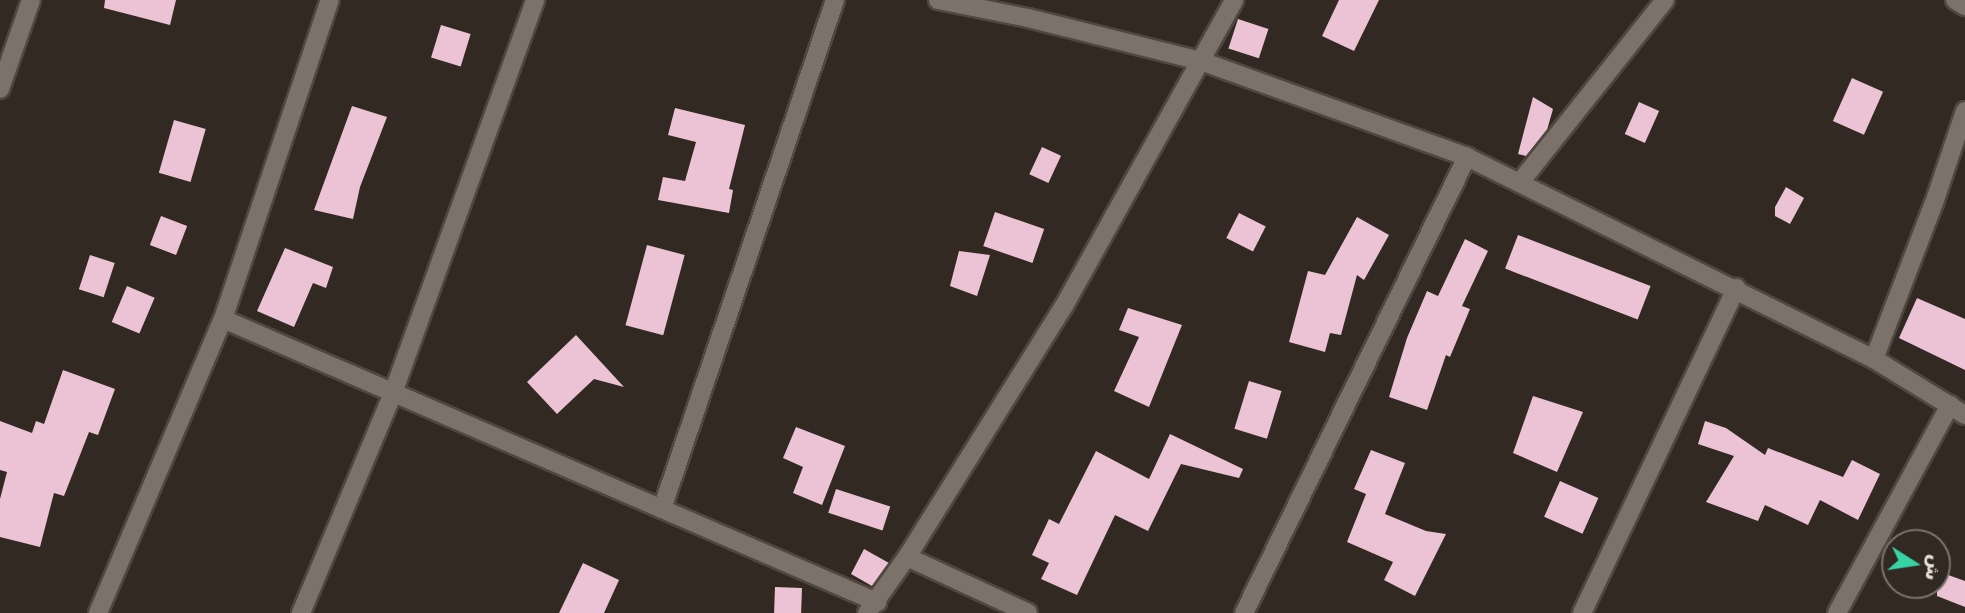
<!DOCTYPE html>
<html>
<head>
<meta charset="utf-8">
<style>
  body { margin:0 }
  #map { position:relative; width:1965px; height:613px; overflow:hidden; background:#322922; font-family:"DejaVu Sans","Noto Sans Arabic",sans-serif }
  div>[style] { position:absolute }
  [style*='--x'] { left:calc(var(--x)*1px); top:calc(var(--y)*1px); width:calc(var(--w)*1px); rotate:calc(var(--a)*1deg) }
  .building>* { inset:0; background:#ecc3d4; transform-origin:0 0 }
  .roads { filter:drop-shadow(2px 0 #4f4741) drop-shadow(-2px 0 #4f4741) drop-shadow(0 2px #4f4741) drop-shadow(0 -2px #4f4741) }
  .minor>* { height:18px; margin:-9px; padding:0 9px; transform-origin:9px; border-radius:9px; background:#7d7269 }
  span { translate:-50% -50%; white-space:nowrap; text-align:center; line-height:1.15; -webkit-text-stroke:7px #322922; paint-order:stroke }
  .north { position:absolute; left:1881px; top:529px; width:70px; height:70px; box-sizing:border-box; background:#322922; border:2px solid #7a726c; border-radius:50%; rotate:102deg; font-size:19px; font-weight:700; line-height:28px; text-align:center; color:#e6dfda }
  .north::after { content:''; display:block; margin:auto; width:24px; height:32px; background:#39d4a5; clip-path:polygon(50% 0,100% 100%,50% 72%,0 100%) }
</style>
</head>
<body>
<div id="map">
  <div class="building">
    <i style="clip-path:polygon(105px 0,176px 0,170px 25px,104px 8px)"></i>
    <i style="clip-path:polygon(1339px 0,1379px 0,1354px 51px,1322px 36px)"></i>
    <i style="left:1238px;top:19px;width:32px;height:31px;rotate:18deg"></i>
    <i style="left:441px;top:25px;width:31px;height:34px;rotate:17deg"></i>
    <i style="left:1852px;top:78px;width:34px;height:47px;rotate:24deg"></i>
    <i style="clip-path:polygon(1533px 97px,1553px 109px,1547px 130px,1526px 156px,1518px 154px)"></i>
    <i style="left:1639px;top:102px;width:22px;height:35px;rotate:24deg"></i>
    <i style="clip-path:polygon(352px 106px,387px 117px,360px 187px,353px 219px,314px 210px)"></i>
    <i style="clip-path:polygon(675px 108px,745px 125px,729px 189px,733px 190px,729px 213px,658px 200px,663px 177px,685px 181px,696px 142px,668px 135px)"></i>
    <i style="left:174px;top:120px;width:33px;height:55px;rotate:16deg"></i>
    <i style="left:1042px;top:147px;width:21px;height:30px;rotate:25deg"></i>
    <i style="clip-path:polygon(1786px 187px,1804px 198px,1790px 224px,1775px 216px,1775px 207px)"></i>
    <i style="left:995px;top:212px;width:52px;height:36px;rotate:19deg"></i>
    <i style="left:1239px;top:213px;width:30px;height:28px;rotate:27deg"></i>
    <i style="left:161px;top:216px;width:28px;height:31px;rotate:21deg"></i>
    <i style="clip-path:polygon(1357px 217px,1389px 235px,1364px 280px,1357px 275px,1341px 335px,1330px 333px,1325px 352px,1289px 342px,1308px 271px,1325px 275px)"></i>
    <i style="left:1518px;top:235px;width:142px;height:36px;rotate:21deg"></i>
    <i style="clip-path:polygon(1465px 239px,1488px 251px,1462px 306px,1470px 309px,1450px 357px,1446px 355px,1427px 410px,1389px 397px,1407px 338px,1427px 291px,1438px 296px)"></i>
    <i style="left:647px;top:245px;width:39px;height:83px;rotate:15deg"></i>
    <i style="clip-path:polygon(285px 248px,333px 267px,326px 288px,313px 283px,294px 327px,257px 311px)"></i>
    <i style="clip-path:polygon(959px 251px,990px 255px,977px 296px,950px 286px)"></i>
    <i style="left:90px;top:255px;width:26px;height:36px;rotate:18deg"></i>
    <i style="left:127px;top:286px;width:30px;height:39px;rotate:23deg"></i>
    <i style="clip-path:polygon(1917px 298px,1965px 319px,1965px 370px,1899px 338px)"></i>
    <i style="clip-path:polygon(1128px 308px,1182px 325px,1149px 407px,1114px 391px,1139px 337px,1119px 330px)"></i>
    <i style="clip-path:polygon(576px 335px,624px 387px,594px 379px,557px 414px,527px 382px)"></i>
    <i style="clip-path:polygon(63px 370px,115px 389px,98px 435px,89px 432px,64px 496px,54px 493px,40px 547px,0 537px,0 499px,7px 472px,0 470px,0 421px,32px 433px,36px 421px,44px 424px)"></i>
    <i style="left:1249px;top:381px;width:34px;height:50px;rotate:17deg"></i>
    <i style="clip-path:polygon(1533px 396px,1583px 412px,1557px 472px,1513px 453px)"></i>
    <i style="clip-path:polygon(1705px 421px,1726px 428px,1765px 455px,1768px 448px,1843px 477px,1852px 460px,1880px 474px,1858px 520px,1820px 500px,1808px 525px,1765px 505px,1758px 521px,1706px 502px,1734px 456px,1698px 444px)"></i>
    <i style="clip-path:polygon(796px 427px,845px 446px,822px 505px,793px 493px,803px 467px,783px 458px)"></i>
    <i style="clip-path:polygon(1170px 434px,1243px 469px,1239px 478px,1181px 464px,1148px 531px,1115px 515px,1077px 595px,1041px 579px,1049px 563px,1032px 555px,1049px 519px,1059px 524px,1096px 451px,1149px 479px)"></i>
    <i style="clip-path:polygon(1371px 450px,1405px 463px,1385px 514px,1426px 531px,1446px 534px,1415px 596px,1384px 580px,1393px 562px,1347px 542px,1366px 494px,1354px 489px)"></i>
    <i style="left:1560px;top:481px;width:42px;height:39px;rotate:24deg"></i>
    <i style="left:836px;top:489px;width:57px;height:25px;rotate:18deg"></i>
    <i style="clip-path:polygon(864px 549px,889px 563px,872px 586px,851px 574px)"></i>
    <i style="clip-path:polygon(583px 563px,619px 580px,604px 613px,559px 613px)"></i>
    <i style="clip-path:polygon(1937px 571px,1965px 581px,1965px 607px,1937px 596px)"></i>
    <i style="left:775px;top:587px;width:27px;height:26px;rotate:2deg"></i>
  </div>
  <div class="roads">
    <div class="minor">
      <i style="--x:938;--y:0;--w:92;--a:11.3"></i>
      <i style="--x:1028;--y:18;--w:178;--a:14"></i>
      <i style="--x:1201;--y:61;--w:283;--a:19.8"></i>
      <i style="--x:1467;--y:157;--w:454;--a:26.4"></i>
      <i style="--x:1874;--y:359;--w:107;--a:31.6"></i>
      <i style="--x:1955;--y:0;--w:12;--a:31"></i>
      <i style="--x:0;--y:89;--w:94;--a:-70.8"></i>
      <i style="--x:1521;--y:181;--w:231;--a:-51.5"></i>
      <i style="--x:223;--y:319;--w:713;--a:23.4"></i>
      <i style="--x:1874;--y:359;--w:167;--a:-69"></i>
      <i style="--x:1934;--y:203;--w:97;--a:-71.4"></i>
      <i style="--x:662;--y:509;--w:538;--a:-71.23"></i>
      <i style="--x:907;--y:557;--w:133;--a:24.8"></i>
      <i style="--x:98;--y:613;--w:319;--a:-67"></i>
      <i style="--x:223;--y:319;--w:336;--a:-71.5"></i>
      <i style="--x:301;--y:613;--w:238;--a:-67.3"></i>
      <i style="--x:393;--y:393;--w:418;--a:-70.1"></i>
      <i style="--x:867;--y:613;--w:69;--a:-54.5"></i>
      <i style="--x:907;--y:557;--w:296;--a:-58"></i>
      <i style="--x:1064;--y:306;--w:350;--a:-60.9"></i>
      <i style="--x:1244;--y:613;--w:508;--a:-63.94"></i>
      <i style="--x:1582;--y:613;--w:360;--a:-64.6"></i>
      <i style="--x:1837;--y:613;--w:237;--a:-61.5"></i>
    </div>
  </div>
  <div class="north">ش</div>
</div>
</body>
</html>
